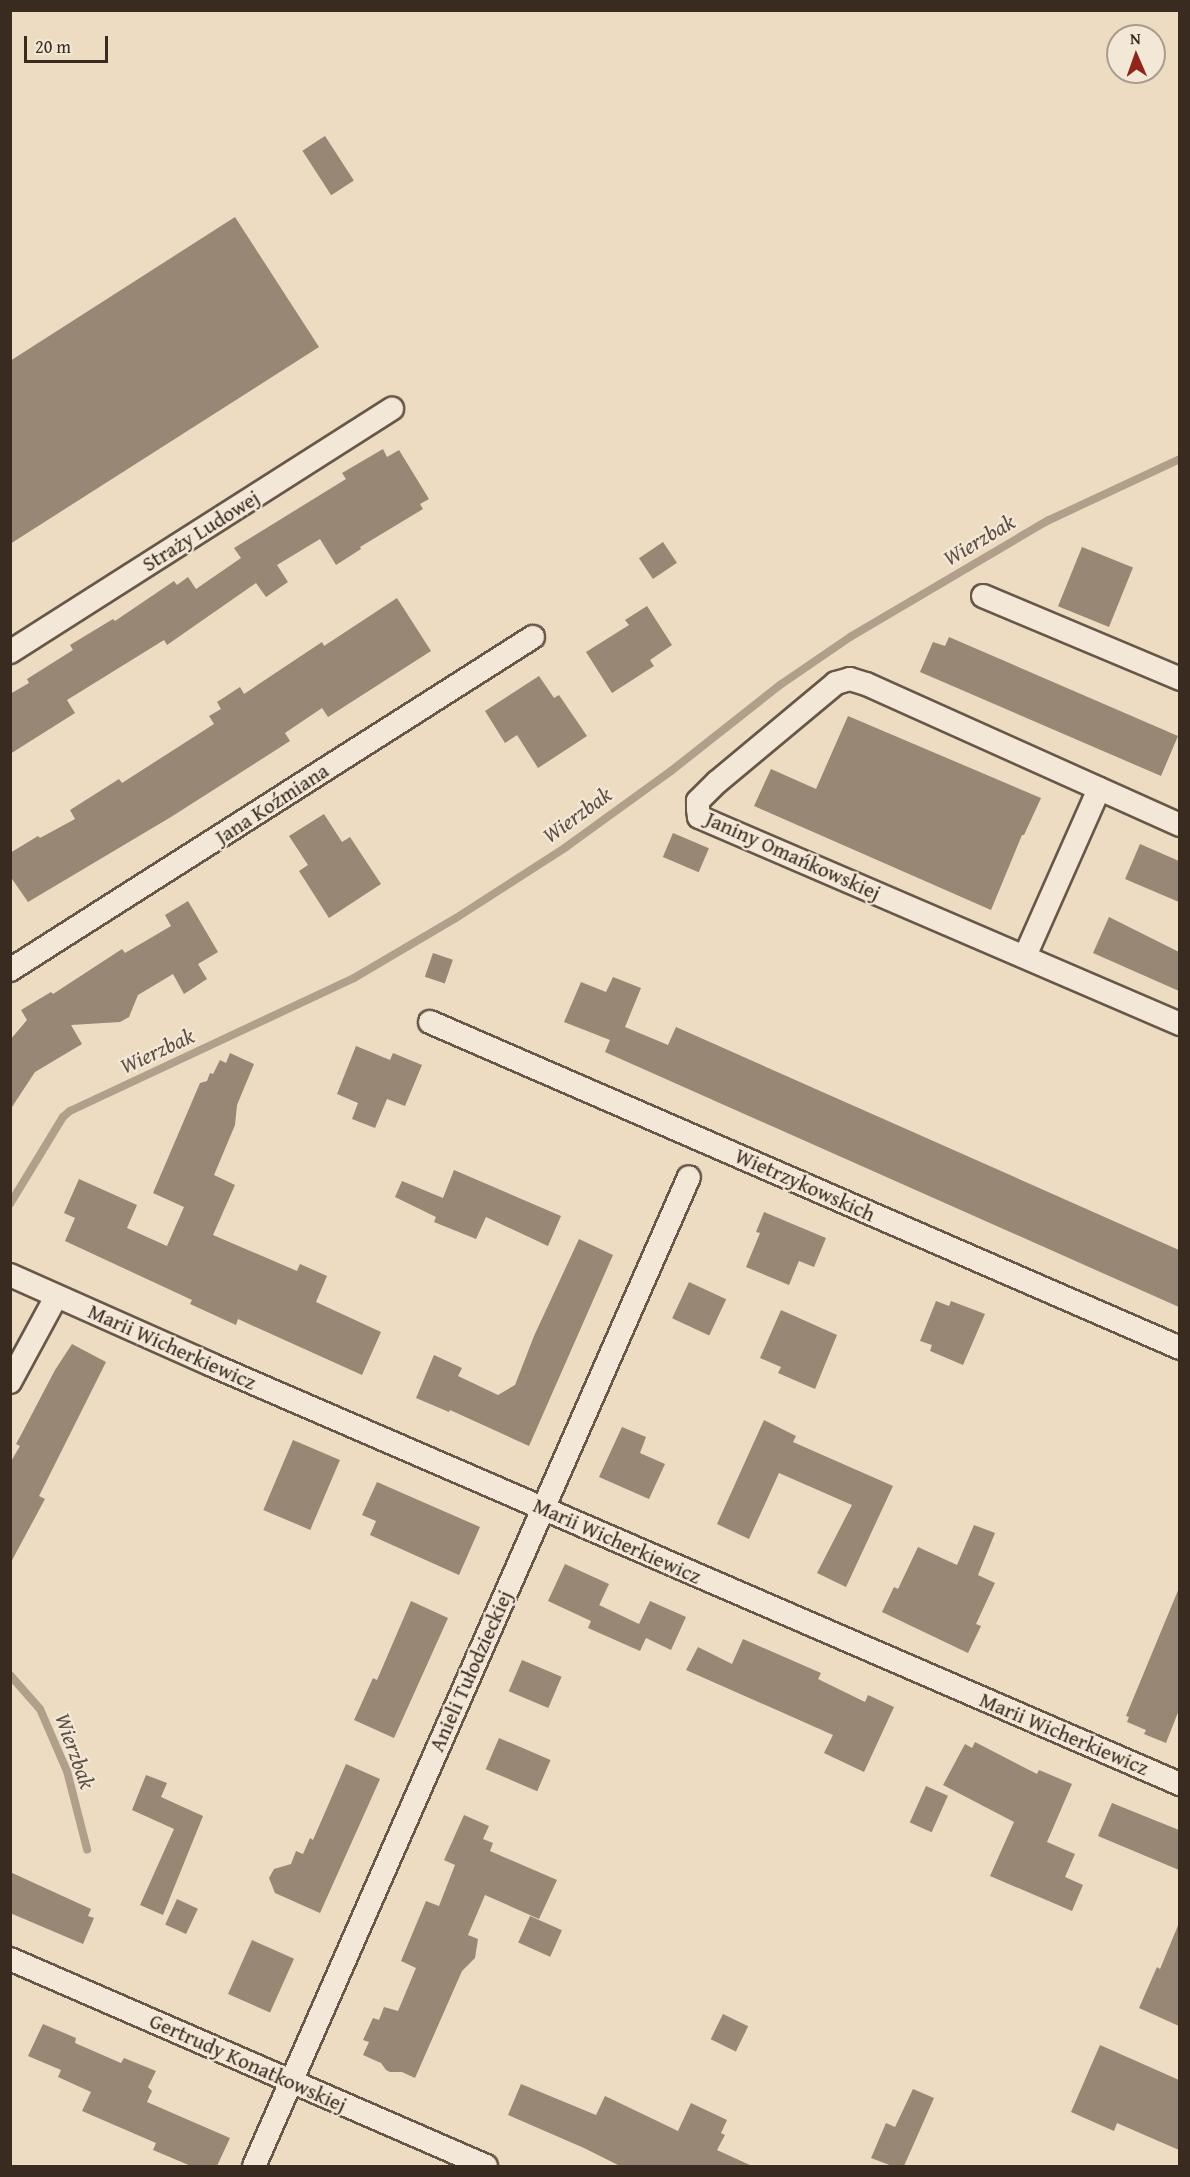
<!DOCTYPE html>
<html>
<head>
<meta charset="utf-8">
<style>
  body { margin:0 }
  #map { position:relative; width:1190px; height:2177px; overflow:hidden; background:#eddcc1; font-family:"Gentium Book Plus",serif }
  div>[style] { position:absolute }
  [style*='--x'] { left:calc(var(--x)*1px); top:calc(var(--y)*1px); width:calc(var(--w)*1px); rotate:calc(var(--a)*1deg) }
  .stream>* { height:8px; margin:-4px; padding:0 4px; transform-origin:4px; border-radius:4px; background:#b0a08b }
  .building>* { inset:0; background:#978774; transform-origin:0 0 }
  .roads { filter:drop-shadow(2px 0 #675749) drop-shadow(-2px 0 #675749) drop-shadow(0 2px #675749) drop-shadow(0 -2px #675749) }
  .minor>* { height:22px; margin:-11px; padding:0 11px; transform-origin:11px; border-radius:11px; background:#f3e8d7 }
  span { translate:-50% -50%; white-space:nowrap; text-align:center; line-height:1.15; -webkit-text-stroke:4.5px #f3e8d7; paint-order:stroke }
  .street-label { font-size:21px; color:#3a2b21 }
  .water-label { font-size:22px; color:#5d4e41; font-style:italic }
  .frame { position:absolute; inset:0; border:12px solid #3a2b21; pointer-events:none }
  .north { position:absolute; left:1106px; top:24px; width:60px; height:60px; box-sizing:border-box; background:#f3e8d7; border:2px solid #a99c8e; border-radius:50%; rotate:358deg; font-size:16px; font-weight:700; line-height:24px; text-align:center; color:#3a2b21 }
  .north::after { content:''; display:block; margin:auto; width:21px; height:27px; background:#8f2418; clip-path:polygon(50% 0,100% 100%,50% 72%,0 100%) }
  .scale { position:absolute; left:24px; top:36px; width:84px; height:27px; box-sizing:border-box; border:3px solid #3a2b21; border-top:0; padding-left:8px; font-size:18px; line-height:21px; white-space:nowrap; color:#3a2b21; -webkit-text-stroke:4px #f3e8d7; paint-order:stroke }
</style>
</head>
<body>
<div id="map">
  <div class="stream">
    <i style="--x:10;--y:1204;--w:102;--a:-58.7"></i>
    <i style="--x:63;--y:1117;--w:9;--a:-41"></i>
    <i style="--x:70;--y:1111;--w:314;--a:-25.1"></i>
    <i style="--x:354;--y:978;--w:118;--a:-30.5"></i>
    <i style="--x:456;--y:918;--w:131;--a:-32.8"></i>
    <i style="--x:566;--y:847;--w:130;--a:-35.9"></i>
    <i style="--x:671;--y:771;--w:139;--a:-38.3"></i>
    <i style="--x:780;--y:685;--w:85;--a:-34.4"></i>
    <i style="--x:850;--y:637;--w:229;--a:-30.5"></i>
    <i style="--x:1047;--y:521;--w:147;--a:-25"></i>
    <i style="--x:10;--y:1675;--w:45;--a:48.6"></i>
    <i style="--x:40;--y:1709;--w:68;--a:66.5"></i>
    <i style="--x:67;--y:1771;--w:81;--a:75.6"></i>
  </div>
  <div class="building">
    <i style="left:325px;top:136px;width:53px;height:27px;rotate:57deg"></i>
    <i style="clip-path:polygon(235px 217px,319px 347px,10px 544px,10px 361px)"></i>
    <i style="clip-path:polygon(383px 449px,387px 457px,399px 450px,429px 499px,420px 504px,423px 509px,360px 547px,361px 549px,336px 565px,320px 539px,277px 565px,288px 582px,266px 597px,256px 583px,167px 645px,164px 640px,67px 700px,75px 713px,10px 754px,10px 694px,29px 683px,27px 679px,73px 650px,70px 645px,113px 619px,115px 621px,174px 581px,177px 585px,188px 577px,196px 589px,241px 558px,234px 548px,346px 479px,342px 473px)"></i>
    <i style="left:663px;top:542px;width:25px;height:29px;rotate:56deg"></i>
    <i style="left:1082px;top:547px;width:55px;height:64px;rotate:22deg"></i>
    <i style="clip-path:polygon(397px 598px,431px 651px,328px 717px,322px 708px,285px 733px,290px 741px,171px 817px,28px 902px,10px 876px,10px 853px,38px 836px,40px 838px,75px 819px,70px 810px,119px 779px,122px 783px,214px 724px,209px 716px,221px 709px,217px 702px,240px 687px,244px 694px,322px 642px,324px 646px)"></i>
    <i style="clip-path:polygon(647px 606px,672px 645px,650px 660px,654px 666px,612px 693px,586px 652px,629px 625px,625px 620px)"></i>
    <i style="clip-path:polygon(949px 637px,1178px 736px,1161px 776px,920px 672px,933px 642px,945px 646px)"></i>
    <i style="clip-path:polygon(539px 676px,554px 698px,559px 695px,587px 736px,538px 768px,517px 735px,505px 743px,485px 711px)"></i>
    <i style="clip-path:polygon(848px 716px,1041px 798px,1024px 835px,1022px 835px,991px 910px,754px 806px,771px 769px,816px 789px)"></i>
    <i style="clip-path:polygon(324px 814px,342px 842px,350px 837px,381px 884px,329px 918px,299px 871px,308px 865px,289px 836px)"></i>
    <i style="left:673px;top:833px;width:39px;height:26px;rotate:23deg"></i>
    <i style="clip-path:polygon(1140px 844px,1179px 861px,1179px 902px,1125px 879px)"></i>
    <i style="clip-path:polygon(188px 901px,218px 952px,198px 964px,207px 979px,184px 994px,173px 974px,138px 995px,129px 1017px,120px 1022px,71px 1025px,82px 1044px,35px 1072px,10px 1110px,10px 1040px,27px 1020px,21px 1010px,51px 992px,53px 994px,122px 949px,125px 953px,171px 926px,165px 915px)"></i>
    <i style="clip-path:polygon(1109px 917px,1179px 952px,1179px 991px,1093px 953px)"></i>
    <i style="left:433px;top:953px;width:21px;height:25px;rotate:19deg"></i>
    <i style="clip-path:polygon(613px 977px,641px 988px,625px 1027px,668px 1045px,676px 1027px,1179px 1250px,1179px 1307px,605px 1052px,610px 1040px,564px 1022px,581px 982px,606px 992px)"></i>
    <i style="clip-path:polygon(356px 1046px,390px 1060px,393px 1053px,422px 1065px,405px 1106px,387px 1099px,375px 1128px,352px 1119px,358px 1103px,337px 1094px)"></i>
    <i style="clip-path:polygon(230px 1053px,254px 1064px,237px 1105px,235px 1125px,214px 1175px,235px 1185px,213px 1235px,297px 1271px,300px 1264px,327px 1276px,316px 1302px,381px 1332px,362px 1375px,238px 1319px,236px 1325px,190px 1304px,192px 1300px,65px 1241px,75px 1218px,64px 1213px,79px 1179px,137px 1205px,127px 1228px,167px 1246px,184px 1207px,153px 1193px,200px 1083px,207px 1081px,210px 1073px,213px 1074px,220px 1060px,226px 1063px)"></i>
    <i style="clip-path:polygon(454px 1170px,561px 1216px,548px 1246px,486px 1217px,476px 1239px,434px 1222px,436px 1217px,395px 1197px,402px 1181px,443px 1198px)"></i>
    <i style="clip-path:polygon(764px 1212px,826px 1238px,814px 1267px,799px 1261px,789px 1285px,746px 1267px,760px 1233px,756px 1232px)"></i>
    <i style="clip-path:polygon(579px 1239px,613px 1255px,529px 1446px,450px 1410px,449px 1412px,416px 1398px,434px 1355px,462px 1368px,458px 1376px,498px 1395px,515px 1385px,534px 1336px)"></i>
    <i style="left:689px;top:1282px;width:41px;height:40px;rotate:25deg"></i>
    <i style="clip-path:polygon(936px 1301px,949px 1306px,951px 1301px,985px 1314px,963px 1365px,930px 1351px,932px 1345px,920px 1341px)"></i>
    <i style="clip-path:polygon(781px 1310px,837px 1335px,815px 1389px,778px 1373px,781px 1367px,760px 1358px)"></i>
    <i style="clip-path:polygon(72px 1344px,106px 1362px,39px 1496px,45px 1499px,10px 1564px,10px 1463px,20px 1446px,16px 1444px,22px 1433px,55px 1370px)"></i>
    <i style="clip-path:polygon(764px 1420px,796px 1436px,793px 1442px,893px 1486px,846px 1587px,817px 1573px,852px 1505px,779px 1473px,749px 1539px,717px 1524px)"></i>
    <i style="clip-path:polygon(622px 1427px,646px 1437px,640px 1453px,665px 1464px,649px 1499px,599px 1477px)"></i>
    <i style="left:293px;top:1440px;width:51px;height:76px;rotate:23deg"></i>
    <i style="clip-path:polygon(377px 1482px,480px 1527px,459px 1575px,370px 1535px,376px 1521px,362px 1515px)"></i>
    <i style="clip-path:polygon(974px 1525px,995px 1533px,978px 1575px,995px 1583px,976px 1624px,981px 1626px,968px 1653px,882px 1612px,894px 1587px,898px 1589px,918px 1547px,957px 1565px)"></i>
    <i style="clip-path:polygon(565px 1564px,609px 1584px,596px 1612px,599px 1605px,639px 1624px,650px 1601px,686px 1617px,671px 1650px,646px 1638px,640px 1651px,588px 1628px,591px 1621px,548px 1601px)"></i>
    <i style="clip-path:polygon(1179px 1588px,1179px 1710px,1166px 1743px,1144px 1734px,1146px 1730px,1127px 1722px,1129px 1717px,1126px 1716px)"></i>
    <i style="clip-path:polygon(411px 1601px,448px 1618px,394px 1738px,354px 1720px,373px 1678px,377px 1680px)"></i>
    <i style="clip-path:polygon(743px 1639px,821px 1673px,818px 1679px,865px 1702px,868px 1695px,894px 1707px,864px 1772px,824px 1753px,833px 1735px,686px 1670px,698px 1647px,732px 1664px)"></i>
    <i style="left:522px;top:1660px;width:43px;height:34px;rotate:23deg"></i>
    <i style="left:499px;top:1738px;width:56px;height:34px;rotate:23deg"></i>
    <i style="clip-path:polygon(975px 1742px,1037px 1774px,1039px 1770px,1072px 1784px,1047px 1842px,1075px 1854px,1065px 1877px,1083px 1885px,1072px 1911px,990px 1876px,1014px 1822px,943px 1785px,965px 1744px,972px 1748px)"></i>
    <i style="clip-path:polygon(346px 1764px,380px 1779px,320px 1913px,275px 1893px,269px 1878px,274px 1869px,291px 1864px,296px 1851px,303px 1854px,310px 1838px,313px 1840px)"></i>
    <i style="clip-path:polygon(146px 1775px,167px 1783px,161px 1797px,203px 1816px,163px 1915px,140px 1905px,174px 1829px,132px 1810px)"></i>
    <i style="left:926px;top:1786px;width:24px;height:40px;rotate:24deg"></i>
    <i style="clip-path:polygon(1112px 1803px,1179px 1830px,1179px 1870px,1098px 1836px)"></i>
    <i style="clip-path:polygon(464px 1815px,489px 1826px,483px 1839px,493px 1843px,490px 1851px,557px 1880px,539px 1919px,485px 1895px,468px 1935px,478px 1939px,475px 1958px,462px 1971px,415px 2078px,402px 2072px,390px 2072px,386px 2070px,381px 2063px,363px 2055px,369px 2042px,363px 2040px,373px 2018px,379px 2020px,384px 2007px,398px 2011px,416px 1968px,401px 1961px,426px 1901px,439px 1906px,455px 1865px,444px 1860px)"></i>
    <i style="clip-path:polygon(10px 1872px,91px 1909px,88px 1916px,94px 1918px,83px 1944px,10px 1913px)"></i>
    <i style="left:177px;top:1899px;width:23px;height:28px;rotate:25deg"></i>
    <i style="left:530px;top:1916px;width:35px;height:29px;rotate:24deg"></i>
    <i style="clip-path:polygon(1179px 1923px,1179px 2026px,1139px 2008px,1157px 1967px,1160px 1969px)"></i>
    <i style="left:252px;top:1940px;width:46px;height:59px;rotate:24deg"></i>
    <i style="left:723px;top:2014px;width:28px;height:28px;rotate:26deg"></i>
    <i style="clip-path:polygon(43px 2024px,76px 2038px,75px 2043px,121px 2063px,124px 2058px,156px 2071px,148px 2087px,152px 2091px,147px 2102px,230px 2138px,217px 2166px,191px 2166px,153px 2150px,156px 2143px,82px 2111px,91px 2092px,58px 2077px,61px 2070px,28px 2056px)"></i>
    <i style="clip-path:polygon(1100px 2045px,1179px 2080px,1179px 2150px,1117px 2123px,1114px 2131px,1071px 2112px)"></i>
    <i style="clip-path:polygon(521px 2084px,596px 2115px,605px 2096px,678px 2131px,691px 2103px,727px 2120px,721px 2133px,725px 2135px,717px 2150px,752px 2166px,620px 2166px,584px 2148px,508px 2115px)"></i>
    <i style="clip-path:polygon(913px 2089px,934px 2098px,904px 2166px,892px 2166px,871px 2158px,886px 2123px,895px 2127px)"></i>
  </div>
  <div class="roads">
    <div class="minor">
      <i style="--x:983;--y:596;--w:214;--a:22.8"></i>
      <i style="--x:10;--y:652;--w:453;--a:-32.5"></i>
      <i style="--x:1180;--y:825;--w:344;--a:-155.8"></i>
      <i style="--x:866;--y:684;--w:17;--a:-163"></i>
      <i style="--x:850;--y:679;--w:15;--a:164"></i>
      <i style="--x:836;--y:683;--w:155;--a:140.2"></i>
      <i style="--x:717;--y:782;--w:27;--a:135"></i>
      <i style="--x:698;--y:801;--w:8;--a:90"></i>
      <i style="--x:698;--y:809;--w:8;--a:83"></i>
      <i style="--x:699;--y:817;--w:524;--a:23.28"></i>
      <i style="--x:1025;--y:956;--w:183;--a:-66.1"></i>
      <i style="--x:10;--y:970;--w:620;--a:-32.49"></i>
      <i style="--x:430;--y:1022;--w:818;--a:23.49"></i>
      <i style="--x:10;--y:1275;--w:221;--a:24"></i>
      <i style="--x:212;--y:1365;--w:1055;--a:23.41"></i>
      <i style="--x:10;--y:1382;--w:97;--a:-61.6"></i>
      <i style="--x:10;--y:1959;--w:519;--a:23.5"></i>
      <i style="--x:254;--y:2166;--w:1080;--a:-66.26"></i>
    </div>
  </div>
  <div class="street-label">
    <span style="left:201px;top:531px;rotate:-32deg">Straży Ludowej</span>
    <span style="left:272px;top:804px;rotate:-33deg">Jana Koźmiana</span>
    <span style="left:793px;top:856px;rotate:24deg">Janiny Omańkowskiej</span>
    <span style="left:805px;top:1185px;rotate:24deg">Wietrzykowskich</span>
    <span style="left:172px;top:1347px;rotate:24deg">Marii Wicherkiewicz</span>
    <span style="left:617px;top:1541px;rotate:24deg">Marii Wicherkiewicz</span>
    <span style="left:471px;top:1671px;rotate:-66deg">Anieli Tułodzieckiej</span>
    <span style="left:1064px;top:1734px;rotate:23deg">Marii Wicherkiewicz</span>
    <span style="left:248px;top:2063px;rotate:24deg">Gertrudy Konatkowskiej</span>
  </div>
  <div class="water-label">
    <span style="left:979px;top:540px;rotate:-31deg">Wierzbak</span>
    <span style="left:577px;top:815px;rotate:-36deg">Wierzbak</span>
    <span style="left:157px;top:1051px;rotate:-25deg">Wierzbak</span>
    <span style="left:75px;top:1751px;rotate:70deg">Wierzbak</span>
  </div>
  <div class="frame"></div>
  <div class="north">N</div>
  <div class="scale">20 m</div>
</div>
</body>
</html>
